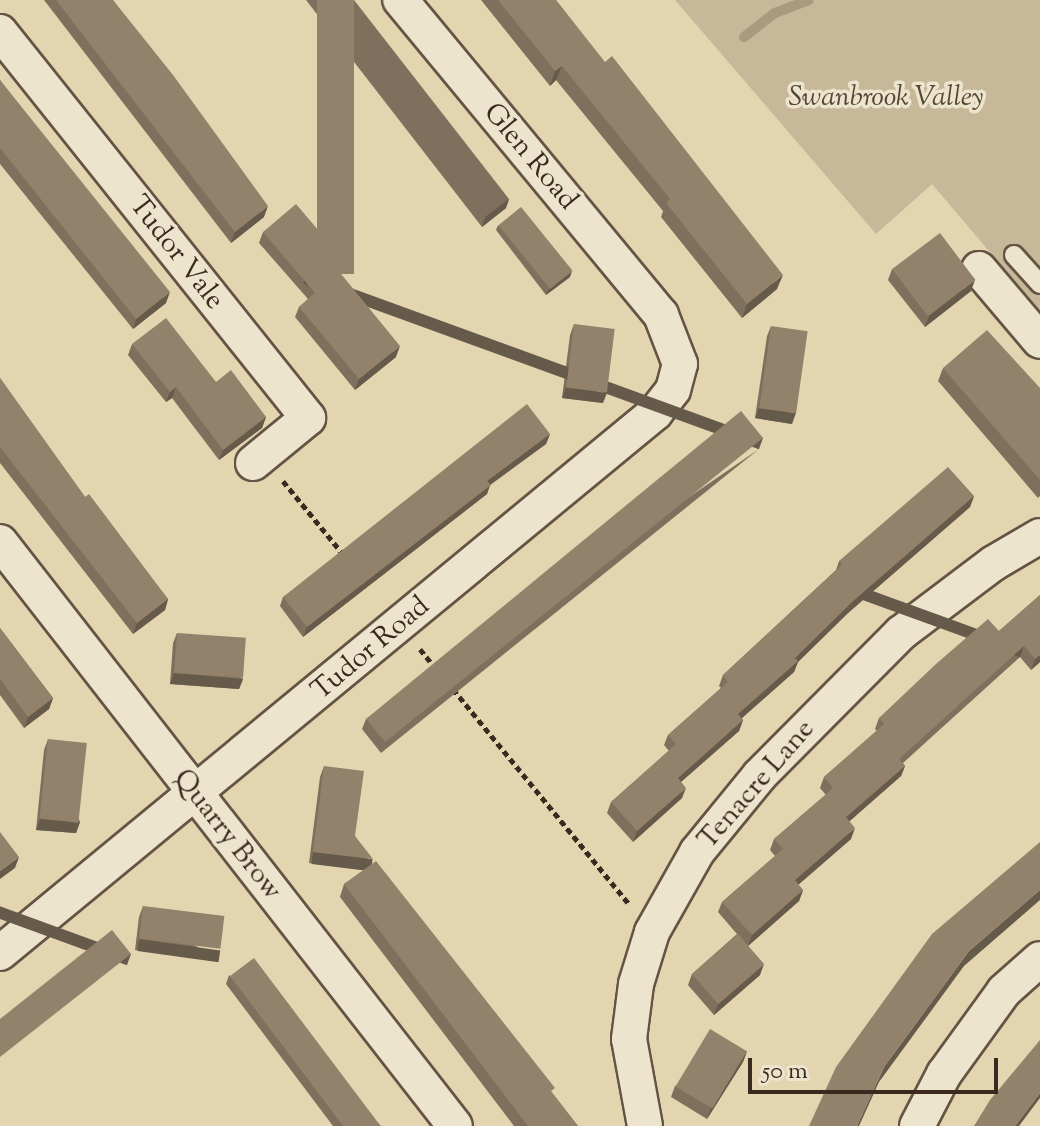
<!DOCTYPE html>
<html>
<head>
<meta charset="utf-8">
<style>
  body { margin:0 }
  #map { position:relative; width:1040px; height:1126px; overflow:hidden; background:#e2d5b0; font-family:"Sorts Mill Goudy",serif }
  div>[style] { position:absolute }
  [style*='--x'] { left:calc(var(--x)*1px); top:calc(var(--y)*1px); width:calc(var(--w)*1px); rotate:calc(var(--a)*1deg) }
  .green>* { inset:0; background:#c6b898 }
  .stream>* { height:10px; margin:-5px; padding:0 5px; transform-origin:5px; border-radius:5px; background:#a99b7f }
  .path>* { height:5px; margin-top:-2.5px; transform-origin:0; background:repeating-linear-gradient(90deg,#3b2920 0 6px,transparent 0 10px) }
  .roads { filter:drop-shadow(2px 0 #655444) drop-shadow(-2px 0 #655444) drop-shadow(0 2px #655444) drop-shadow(0 -2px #655444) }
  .lane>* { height:18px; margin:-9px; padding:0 9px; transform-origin:9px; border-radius:9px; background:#ece4cc }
  .street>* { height:34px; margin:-17px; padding:0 17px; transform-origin:17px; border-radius:17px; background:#ece4cc }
  .wall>* { inset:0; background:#7e705c }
  .shaded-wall>* { inset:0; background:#665b4b; transform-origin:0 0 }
  .building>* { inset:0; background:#92826b; transform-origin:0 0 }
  span { translate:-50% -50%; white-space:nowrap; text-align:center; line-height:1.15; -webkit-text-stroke:7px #ece4cc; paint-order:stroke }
  .park-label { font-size:28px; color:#574638; font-style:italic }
  .street-label { font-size:28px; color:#3b2920 }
  .scale { position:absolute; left:748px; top:1058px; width:250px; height:36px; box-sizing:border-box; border:4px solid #3b2920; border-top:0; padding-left:10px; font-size:24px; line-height:28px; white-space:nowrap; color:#3b2920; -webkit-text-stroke:6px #ece4cc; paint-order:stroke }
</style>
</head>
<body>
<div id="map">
  <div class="green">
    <i style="clip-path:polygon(675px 0,1040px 0,1040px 311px,932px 184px,876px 234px)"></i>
  </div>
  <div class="stream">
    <i style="--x:744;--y:37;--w:39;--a:-38"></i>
    <i style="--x:775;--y:13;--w:36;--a:-21"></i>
  </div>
  <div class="path">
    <i style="--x:283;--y:481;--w:94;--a:50.6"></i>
    <i style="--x:420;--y:649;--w:26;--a:51"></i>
    <i style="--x:453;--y:689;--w:278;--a:50.7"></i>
  </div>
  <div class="roads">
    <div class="lane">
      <i style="--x:1014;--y:255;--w:39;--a:48"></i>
    </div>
    <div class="street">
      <i style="--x:0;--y:32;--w:494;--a:51.4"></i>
      <i style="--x:308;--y:418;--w:71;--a:140.7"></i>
      <i style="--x:979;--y:269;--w:94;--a:49.7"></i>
      <i style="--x:0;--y:542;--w:740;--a:52.08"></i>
      <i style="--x:0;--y:953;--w:849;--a:-39.5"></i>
      <i style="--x:655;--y:413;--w:29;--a:-52"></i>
      <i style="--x:673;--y:390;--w:27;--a:-75"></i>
      <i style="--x:680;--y:364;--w:53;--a:-111.2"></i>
      <i style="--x:661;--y:315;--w:409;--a:-129.6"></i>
      <i style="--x:645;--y:1126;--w:88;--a:-100.4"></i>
      <i style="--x:629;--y:1039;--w:55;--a:-82.7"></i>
      <i style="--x:636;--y:984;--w:54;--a:-72.9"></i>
      <i style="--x:652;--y:932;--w:92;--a:-60.6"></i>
      <i style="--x:697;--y:852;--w:99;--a:-50.7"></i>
      <i style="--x:760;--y:775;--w:200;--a:-45.2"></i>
      <i style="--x:901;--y:633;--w:116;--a:-37"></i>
      <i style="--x:994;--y:563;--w:53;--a:-30.4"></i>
      <i style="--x:917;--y:1126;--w:59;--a:-62.6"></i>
      <i style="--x:944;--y:1074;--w:102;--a:-54.1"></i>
      <i style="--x:1004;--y:991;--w:48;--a:-41.6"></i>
    </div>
  </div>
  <div class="wall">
    <i style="clip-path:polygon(44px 0,113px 0,264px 217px,231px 243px)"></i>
    <i style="clip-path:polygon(306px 0,354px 0,509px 199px,506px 208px,482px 227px)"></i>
    <i style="clip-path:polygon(481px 0,556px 0,777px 289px,742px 318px,661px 217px,663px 211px,556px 80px,550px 86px)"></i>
    <i style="clip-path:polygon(0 80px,166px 303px,133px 329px,0 164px)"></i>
    <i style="clip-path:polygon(498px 225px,570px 277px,546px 295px,496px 230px)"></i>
    <i style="clip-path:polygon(263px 232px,332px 262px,331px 263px,396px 357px,355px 390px,295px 317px,299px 307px,308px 299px,259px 243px)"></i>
    <i style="clip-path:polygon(892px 269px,971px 291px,925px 327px,888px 280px)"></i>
    <i style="clip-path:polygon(574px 324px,603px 403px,562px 398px,570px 335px)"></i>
    <i style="clip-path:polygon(771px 326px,792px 424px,755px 418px,767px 336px)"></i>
    <i style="clip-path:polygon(132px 344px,216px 382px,266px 417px,262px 428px,219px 460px,172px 398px,166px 402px,128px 355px)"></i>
    <i style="clip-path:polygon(943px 368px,1040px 388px,1040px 496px,1038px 498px,938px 381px)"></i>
    <i style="clip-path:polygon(0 378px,85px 497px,168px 599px,165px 610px,133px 634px,0 463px)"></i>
    <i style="clip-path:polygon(550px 434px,546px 444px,490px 485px,487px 494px,303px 637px,280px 606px,283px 597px)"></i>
    <i style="clip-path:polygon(759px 449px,381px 753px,362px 729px,366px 719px)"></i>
    <i style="clip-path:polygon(974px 496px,970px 507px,848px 613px,798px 662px,794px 672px,742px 718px,743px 720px,739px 731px,681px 782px,682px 798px,633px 842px,607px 813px,611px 802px,669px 751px,664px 745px,668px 735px,721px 688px,719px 686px,723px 675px,836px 570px,839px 561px)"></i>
    <i style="clip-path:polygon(1040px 595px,1040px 662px,1031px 670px,1020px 657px,903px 763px,905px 766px,901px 776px,849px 821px,851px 839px,798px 885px,803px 890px,799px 901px,748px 946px,760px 975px,714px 1015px,688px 985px,692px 974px,737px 934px,718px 912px,722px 902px,775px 856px,770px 850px,774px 839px,826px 795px,820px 788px,824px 777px,877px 731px,875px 729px,879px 718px,999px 631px)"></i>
    <i style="clip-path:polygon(0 628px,53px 698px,49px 709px,24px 728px,0 695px)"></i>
    <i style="clip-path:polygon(177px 633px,243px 679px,239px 689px,170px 684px,173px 643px)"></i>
    <i style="clip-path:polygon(48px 739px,80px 822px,76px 833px,36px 830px,44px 750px)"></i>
    <i style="clip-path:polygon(324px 766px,355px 836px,371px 865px,578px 1126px,514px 1126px,340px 897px,344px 884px,364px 870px,309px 863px,320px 777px)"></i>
    <i style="clip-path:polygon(143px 906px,216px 961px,135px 950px,139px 917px)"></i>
    <i style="clip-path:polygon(229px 975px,381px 1126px,333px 1126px,226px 984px)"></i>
    <i style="clip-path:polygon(747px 1051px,743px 1062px,707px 1119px,671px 1097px,675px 1086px)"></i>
  </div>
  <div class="shaded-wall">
    <i style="clip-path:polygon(562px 66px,556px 80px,550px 86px,555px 71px)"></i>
    <i style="clip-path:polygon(509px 199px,506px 208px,482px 227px,485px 217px)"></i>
    <i style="clip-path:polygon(268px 206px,264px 217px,231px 243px,235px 232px)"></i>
    <i style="clip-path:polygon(336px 251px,332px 262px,324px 269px,328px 258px)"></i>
    <i style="clip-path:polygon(572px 271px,570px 277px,546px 295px,548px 290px)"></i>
    <i style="clip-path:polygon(783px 275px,777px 289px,742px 318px,747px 304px)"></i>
    <i style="clip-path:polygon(975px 280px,971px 291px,925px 327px,929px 316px)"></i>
    <i style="clip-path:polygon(170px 292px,166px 303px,133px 329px,136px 319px)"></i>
    <i style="clip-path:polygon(400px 346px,396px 357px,355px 390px,359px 379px)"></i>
    <i style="clip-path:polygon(176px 387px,172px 398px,166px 402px,170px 392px)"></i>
    <i style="clip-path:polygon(566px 387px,607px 393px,603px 403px,562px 398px)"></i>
    <i style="clip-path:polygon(759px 408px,796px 413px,792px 424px,755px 418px)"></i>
    <i style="clip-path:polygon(266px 417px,262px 428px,219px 460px,223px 450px)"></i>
    <i style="clip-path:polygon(550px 434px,546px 444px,490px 485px,487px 494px,303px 637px,307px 627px,487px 481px)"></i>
    <i style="left:763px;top:438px;width:12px;height:485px;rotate:110deg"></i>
    <i style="clip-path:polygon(974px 496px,970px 507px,848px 613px,798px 662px,794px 672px,734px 725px,738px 714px,852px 602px)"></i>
    <i style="clip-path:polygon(168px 599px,165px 610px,133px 634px,137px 623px)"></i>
    <i style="left:1024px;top:646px;width:12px;height:169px;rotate:110deg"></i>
    <i style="clip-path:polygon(1040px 655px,1040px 662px,1031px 670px,1035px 659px)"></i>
    <i style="clip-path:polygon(174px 673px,243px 679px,239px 689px,170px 684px)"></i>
    <i style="clip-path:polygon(53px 698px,49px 709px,24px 728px,28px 717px)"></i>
    <i style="clip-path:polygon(743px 720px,739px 731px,674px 788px,678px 778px)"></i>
    <i style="clip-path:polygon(905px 766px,901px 776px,842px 828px,846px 817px)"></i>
    <i style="clip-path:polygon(686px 788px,682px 798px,633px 842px,637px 831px)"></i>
    <i style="clip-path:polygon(40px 819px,80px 822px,76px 833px,36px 830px)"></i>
    <i style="clip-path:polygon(855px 828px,851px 839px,791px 891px,795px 880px)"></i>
    <i style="left:313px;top:852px;width:60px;height:12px;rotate:7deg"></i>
    <i style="clip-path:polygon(19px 857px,15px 868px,0 879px,0 871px)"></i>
    <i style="clip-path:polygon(803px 890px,799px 901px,748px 946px,752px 935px)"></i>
    <i style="clip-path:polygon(1040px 890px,1040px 900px,964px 966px,879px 1082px,859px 1126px,857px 1126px,884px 1067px,969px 951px)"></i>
    <i style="left:139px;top:939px;width:82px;height:12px;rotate:8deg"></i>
    <i style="left:131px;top:954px;width:12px;height:167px;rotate:110deg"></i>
    <i style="clip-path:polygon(764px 964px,760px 975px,714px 1015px,718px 1004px)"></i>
    <i style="clip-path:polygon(747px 1051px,743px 1062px,707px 1119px,711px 1108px)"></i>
    <i style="clip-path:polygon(1040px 1093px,1040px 1098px,1019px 1126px,1015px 1126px)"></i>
  </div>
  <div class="building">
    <i style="clip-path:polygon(56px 0,113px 0,173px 75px,268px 206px,235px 232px)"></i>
    <i style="left:317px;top:0;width:37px;height:274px"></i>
    <i style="clip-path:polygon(498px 0,556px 0,605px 62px,612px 56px,783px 275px,747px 304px,666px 203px,670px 199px,562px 66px,555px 71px)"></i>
    <i style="clip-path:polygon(0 80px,170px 292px,136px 319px,0 148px)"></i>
    <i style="clip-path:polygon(296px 204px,336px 251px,328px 258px,400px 346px,359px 379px,299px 307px,315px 293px,263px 232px)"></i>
    <i style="left:521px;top:207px;width:82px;height:29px;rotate:51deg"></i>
    <i style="left:940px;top:233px;width:59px;height:60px;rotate:53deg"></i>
    <i style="clip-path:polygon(166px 318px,216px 382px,231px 370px,266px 417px,223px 450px,176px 387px,170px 392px,132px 344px)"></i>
    <i style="left:574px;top:324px;width:41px;height:64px;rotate:7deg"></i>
    <i style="left:771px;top:326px;width:37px;height:83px;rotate:8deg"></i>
    <i style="clip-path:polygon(987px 330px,1040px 388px,1040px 480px,943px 368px)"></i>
    <i style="clip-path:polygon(0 378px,85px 497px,89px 494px,168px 599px,137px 623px,0 447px)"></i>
    <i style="clip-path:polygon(527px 404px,550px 434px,487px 481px,491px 485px,307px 627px,283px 597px)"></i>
    <i style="clip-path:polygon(741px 411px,763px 438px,385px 742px,366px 719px)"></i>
    <i style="clip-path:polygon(948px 467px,974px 496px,852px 602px,795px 658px,798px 661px,738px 714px,743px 720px,678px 778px,686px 788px,637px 831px,611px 802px,676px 744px,668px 735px,728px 682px,723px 675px,842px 565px,839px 561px)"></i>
    <i style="clip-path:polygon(1040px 595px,1040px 655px,1035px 659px,1024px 646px,899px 759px,905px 766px,846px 817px,855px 828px,795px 880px,803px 890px,752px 935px,722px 902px,783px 849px,774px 839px,833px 788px,824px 777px,884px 724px,879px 718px,936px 664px,988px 619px,999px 631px)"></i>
    <i style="clip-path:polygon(0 628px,53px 698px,28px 717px,0 679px)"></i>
    <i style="left:177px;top:633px;width:69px;height:40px;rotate:4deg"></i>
    <i style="left:48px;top:739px;width:39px;height:80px;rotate:6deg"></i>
    <i style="clip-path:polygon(324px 766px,364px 771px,355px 836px,373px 859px,313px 852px)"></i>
    <i style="clip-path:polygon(0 832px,19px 857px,0 871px)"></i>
    <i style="clip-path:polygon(1040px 842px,1040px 890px,969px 951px,884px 1067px,857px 1126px,809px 1126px,836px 1067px,932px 934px)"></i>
    <i style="clip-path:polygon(376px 861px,555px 1088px,551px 1091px,578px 1126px,528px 1126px,344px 884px)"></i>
    <i style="left:143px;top:906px;width:82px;height:33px;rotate:7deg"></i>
    <i style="clip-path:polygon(112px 930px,131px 954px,0 1057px,0 1019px)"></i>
    <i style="left:738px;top:934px;width:40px;height:61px;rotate:49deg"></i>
    <i style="left:254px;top:958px;width:211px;height:30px;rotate:53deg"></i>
    <i style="left:710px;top:1029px;width:43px;height:67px;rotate:31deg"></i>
    <i style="clip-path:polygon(1040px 1040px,1040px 1093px,1015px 1126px,974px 1126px,990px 1100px)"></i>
  </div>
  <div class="park-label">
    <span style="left:886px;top:98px">Swanbrook Valley</span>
  </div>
  <div class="street-label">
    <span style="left:530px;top:157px;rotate:50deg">Glen Road</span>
    <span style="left:176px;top:253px;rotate:52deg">Tudor Vale</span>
    <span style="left:371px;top:649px;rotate:-40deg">Tudor Road</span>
    <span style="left:757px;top:785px;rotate:-49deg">Tenacre Lane</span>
    <span style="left:227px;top:835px;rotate:52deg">Quarry Brow</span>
  </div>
  <div class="scale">50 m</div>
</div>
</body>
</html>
